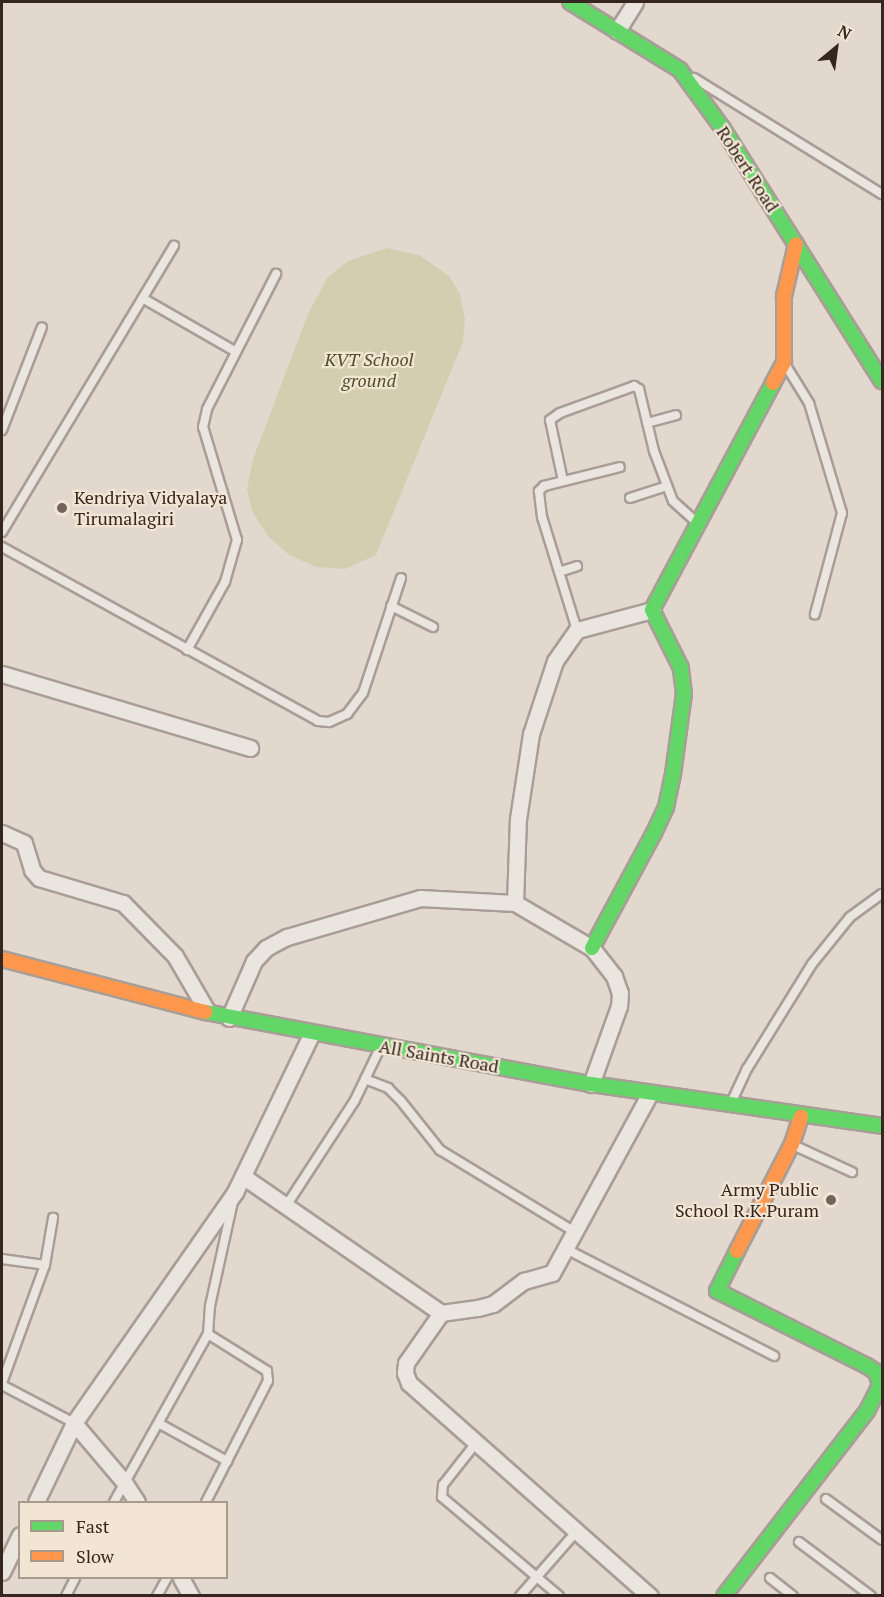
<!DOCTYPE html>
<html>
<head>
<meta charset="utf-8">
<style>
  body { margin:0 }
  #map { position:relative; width:884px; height:1597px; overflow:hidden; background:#e3d8cd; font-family:"PT Serif",serif }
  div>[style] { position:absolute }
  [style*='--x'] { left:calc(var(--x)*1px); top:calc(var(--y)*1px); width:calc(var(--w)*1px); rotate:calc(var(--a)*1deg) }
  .green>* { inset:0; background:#d4ceb1 }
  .roads { filter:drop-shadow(2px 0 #a89e97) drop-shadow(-2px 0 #a89e97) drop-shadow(0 2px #a89e97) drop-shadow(0 -2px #a89e97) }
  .lane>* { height:8px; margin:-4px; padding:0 4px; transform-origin:4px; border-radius:4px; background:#ebe5df }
  .street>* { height:15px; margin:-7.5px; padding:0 7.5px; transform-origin:7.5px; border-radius:7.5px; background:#ebe5df }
  .fast>* { height:14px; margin:-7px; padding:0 7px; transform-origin:7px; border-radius:7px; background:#63d668 }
  .slow>* { height:14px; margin:-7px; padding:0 7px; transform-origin:7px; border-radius:7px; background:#ff974d }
  .dots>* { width:16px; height:16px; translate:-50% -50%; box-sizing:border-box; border:3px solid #f3e5d4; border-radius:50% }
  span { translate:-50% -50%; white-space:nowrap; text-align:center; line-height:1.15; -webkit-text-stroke:4.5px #f3e5d4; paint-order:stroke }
  .street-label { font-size:18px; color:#35261f }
  .park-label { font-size:18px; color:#4d5028; font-style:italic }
  .poi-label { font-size:18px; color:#35261f }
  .left { translate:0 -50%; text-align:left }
  .right { translate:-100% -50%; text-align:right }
  .frame { position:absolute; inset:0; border:3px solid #35261f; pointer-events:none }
  .legend { position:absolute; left:18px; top:1501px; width:210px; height:78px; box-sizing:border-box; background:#f3e5d4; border:2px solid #a7998c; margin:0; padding:8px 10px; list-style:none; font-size:18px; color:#35261f }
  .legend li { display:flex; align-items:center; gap:12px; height:30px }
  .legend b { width:30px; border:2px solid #a7998c }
  .north { position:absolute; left:806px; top:18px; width:60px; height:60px; -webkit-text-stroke:4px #f3e5d4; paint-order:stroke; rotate:29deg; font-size:16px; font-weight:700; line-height:24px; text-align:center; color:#35261f }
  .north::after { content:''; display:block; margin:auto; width:21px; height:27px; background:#35261f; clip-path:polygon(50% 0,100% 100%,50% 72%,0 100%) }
</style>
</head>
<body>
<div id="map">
  <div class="green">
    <i style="clip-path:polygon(387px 248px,419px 255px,449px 276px,460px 294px,465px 319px,463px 342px,376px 555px,345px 569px,316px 567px,289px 555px,268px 536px,252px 511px,247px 489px,253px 459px,308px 314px,327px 278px,348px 261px)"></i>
  </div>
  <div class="roads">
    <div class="lane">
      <i style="--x:694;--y:78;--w:221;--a:31.7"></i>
      <i style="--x:144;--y:299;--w:106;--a:29.9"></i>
      <i style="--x:785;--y:364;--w:46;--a:58.4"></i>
      <i style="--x:809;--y:403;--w:115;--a:73.3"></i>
      <i style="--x:842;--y:513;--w:105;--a:105"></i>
      <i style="--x:647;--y:423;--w:30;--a:-15"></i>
      <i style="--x:2;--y:430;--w:110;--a:-68.8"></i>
      <i style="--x:563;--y:481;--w:62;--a:-102"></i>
      <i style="--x:550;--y:420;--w:12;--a:-35"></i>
      <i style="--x:560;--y:413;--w:79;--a:-20"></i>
      <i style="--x:634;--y:386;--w:6;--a:31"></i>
      <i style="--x:639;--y:389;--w:64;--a:76.4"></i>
      <i style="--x:654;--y:451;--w:53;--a:69.2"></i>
      <i style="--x:673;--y:501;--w:31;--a:42"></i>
      <i style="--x:630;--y:498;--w:39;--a:-18"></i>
      <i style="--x:2;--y:532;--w:334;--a:-59"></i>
      <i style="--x:2;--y:547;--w:361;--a:28.8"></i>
      <i style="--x:318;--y:721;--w:11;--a:5"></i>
      <i style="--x:329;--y:722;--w:20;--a:-24"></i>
      <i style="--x:347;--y:714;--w:26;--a:-53"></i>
      <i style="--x:363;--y:693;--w:121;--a:-71.7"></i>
      <i style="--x:559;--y:572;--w:19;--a:-18"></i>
      <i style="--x:391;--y:606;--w:47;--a:26.6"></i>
      <i style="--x:577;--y:630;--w:118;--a:-107.2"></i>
      <i style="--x:542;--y:517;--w:26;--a:-97"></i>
      <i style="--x:539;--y:491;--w:7;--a:-45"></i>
      <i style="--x:544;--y:486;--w:78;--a:-14"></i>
      <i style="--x:187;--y:650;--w:78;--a:-60.8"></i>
      <i style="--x:225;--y:582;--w:44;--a:-74.1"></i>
      <i style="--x:237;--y:540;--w:118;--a:-106.7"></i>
      <i style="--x:203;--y:427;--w:18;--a:-77"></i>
      <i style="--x:207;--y:409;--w:152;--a:-62.9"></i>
      <i style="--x:365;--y:1079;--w:25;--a:21"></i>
      <i style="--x:388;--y:1088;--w:18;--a:45"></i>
      <i style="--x:401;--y:1101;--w:63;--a:51.5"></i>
      <i style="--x:440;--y:1150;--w:158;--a:31.3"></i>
      <i style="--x:731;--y:1103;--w:38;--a:-65"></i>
      <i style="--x:747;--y:1069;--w:123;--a:-58.2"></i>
      <i style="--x:812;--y:964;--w:60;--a:-51"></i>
      <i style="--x:850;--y:917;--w:39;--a:-36"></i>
      <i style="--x:793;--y:1145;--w:65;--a:24.6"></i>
      <i style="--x:286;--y:1206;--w:126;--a:-56.9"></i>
      <i style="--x:355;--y:1100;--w:58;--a:-64.3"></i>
      <i style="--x:566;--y:1249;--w:234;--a:27.2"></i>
      <i style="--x:2;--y:1259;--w:43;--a:7.9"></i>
      <i style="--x:2;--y:1383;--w:126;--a:-70"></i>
      <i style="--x:45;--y:1265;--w:48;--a:-80.3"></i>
      <i style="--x:2;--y:1385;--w:81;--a:27.8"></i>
      <i style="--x:160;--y:1424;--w:77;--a:28.9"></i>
      <i style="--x:476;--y:1443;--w:53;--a:128.2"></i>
      <i style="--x:443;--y:1485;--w:12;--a:95"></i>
      <i style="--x:442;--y:1497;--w:153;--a:40.2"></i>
      <i style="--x:826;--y:1499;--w:69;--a:36.2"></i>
      <i style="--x:114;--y:1502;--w:193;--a:-60.8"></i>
      <i style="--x:208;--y:1334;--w:28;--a:-86"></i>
      <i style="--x:210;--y:1306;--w:107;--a:-77.6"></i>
      <i style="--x:206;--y:1502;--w:136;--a:-62.9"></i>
      <i style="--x:268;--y:1381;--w:10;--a:-96"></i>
      <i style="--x:267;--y:1371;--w:70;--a:-147.9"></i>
      <i style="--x:799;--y:1542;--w:90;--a:36.9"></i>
      <i style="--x:770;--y:1578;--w:29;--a:38"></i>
      <i style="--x:66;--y:1596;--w:20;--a:-63"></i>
      <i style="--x:157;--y:1596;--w:21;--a:-61"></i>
      <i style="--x:520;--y:1596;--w:86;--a:-48.8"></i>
    </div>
    <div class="street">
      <i style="--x:617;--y:31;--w:34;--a:-58"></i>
      <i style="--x:2;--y:674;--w:259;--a:16.6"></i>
      <i style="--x:2;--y:833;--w:24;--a:24"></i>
      <i style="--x:24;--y:843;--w:28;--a:73"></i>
      <i style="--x:32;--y:870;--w:11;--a:49"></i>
      <i style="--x:39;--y:878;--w:88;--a:16.6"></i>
      <i style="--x:123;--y:903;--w:74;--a:45.5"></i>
      <i style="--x:175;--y:956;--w:64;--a:59.8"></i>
      <i style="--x:515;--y:903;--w:84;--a:-88"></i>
      <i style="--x:518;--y:819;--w:86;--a:-81.3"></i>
      <i style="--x:531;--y:734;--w:77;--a:-71.8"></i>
      <i style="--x:555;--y:661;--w:38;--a:-55"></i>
      <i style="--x:577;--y:630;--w:78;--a:-14.9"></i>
      <i style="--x:229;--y:1018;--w:62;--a:-66.3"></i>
      <i style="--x:254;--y:961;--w:18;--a:-47"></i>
      <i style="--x:266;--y:948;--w:24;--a:-28"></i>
      <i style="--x:287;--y:937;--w:139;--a:-16.3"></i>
      <i style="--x:420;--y:898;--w:95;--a:3"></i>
      <i style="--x:515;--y:903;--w:89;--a:30.3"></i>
      <i style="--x:592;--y:948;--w:36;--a:52"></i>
      <i style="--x:614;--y:976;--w:18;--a:71"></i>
      <i style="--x:620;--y:993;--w:13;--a:94"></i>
      <i style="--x:619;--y:1006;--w:83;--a:109.7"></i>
      <i style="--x:244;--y:1177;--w:239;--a:34.6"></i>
      <i style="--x:441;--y:1313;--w:37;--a:-8"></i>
      <i style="--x:478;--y:1308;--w:16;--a:-15"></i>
      <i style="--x:493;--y:1304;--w:39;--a:-37"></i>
      <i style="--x:524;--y:1281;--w:29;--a:-16"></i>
      <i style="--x:552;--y:1273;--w:205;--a:-61.4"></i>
      <i style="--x:441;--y:1313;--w:61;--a:125"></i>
      <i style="--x:406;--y:1363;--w:10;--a:96"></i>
      <i style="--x:405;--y:1373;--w:11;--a:68"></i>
      <i style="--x:409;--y:1383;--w:322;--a:41.5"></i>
      <i style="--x:74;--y:1423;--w:77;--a:49.7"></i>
      <i style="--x:124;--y:1482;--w:24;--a:57"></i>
      <i style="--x:36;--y:1502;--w:88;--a:-64.3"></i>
      <i style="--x:74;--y:1423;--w:282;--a:-55.1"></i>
      <i style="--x:235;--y:1192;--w:177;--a:-64.2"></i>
      <i style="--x:2;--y:1572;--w:41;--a:-64.1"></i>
      <i style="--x:181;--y:1578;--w:21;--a:61"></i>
    </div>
    <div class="fast">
      <i style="--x:570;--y:2;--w:129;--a:31.7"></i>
      <i style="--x:680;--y:70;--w:73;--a:53.9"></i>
      <i style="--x:723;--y:129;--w:298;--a:57.8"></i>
      <i style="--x:592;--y:948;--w:131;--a:-61.7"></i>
      <i style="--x:654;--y:833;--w:29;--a:-65"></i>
      <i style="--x:666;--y:807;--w:34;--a:-78"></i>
      <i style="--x:673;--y:774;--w:81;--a:-82.2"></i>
      <i style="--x:684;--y:694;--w:26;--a:-97"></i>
      <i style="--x:681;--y:668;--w:65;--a:-116.6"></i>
      <i style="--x:652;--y:610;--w:257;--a:-61.9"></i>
      <i style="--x:205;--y:1012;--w:393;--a:10.6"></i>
      <i style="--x:591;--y:1084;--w:294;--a:8.2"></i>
      <i style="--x:724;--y:1596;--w:234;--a:-52.3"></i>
      <i style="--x:867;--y:1411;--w:29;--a:-63"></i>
      <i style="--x:880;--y:1385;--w:14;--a:-107"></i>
      <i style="--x:876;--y:1372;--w:11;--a:-146"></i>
      <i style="--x:867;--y:1366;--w:168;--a:-153.4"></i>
      <i style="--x:717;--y:1291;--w:45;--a:-63.4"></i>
    </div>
    <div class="slow">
      <i style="--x:773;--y:383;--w:24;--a:-62"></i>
      <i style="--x:784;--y:362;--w:66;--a:-90"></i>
      <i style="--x:784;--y:296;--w:53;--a:-77"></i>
      <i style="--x:2;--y:959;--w:210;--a:14.6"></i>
      <i style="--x:737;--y:1251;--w:120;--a:-62.8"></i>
      <i style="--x:792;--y:1144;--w:29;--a:-72"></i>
    </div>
  </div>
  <div class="dots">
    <i style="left:62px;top:508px;background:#72645c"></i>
    <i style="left:831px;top:1200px;background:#72645c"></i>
  </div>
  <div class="street-label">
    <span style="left:748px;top:169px;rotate:57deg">Robert Road</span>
    <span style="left:439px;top:1056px;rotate:10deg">All Saints Road</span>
  </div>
  <div class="park-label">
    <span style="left:369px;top:370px">KVT School<br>ground</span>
  </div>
  <div class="poi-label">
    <span class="left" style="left:74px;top:508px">Kendriya Vidyalaya<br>Tirumalagiri</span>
    <span class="right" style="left:819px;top:1200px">Army Public<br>School R.K.Puram</span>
  </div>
  <div class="frame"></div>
  <ul class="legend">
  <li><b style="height:8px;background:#63d668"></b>Fast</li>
  <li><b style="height:8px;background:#ff974d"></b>Slow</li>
  </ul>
  <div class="north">N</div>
</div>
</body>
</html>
